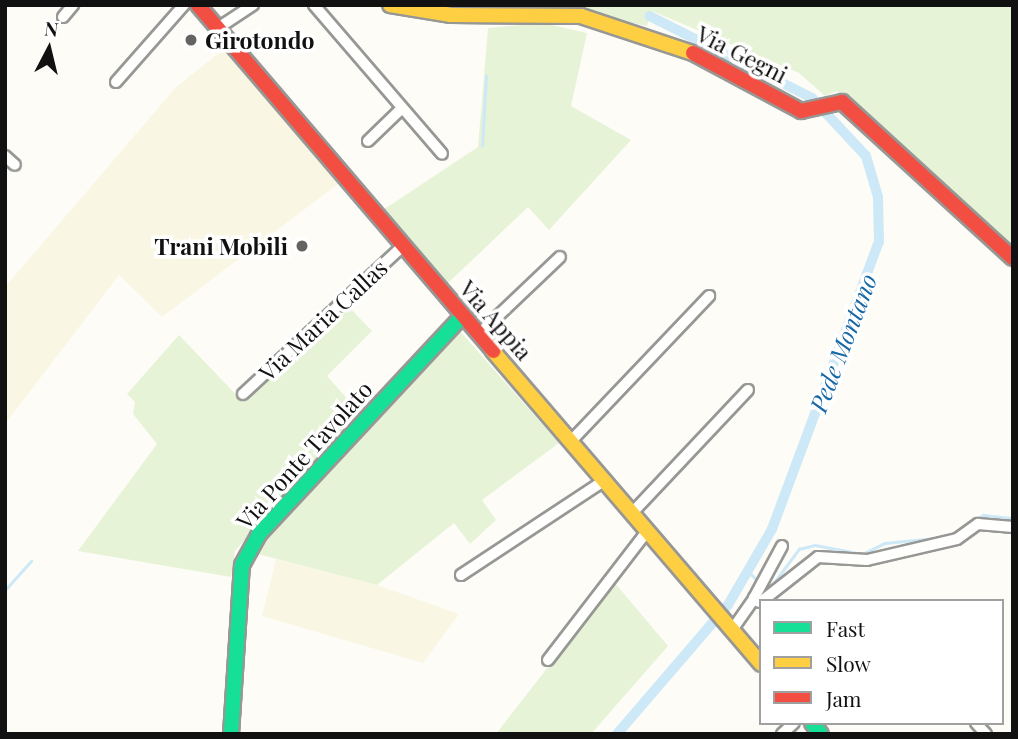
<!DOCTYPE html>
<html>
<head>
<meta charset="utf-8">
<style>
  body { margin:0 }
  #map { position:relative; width:1018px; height:739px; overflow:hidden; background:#fdfcf7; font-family:"Playfair Display",serif }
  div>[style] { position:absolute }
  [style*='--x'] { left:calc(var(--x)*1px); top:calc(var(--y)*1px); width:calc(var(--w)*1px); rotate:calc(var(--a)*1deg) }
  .farmland>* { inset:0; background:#f9f7e4 }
  .green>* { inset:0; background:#e7f3d7 }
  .stream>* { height:2.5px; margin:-1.25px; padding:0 1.25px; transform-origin:1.25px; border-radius:1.25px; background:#cde8f7 }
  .canal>* { height:10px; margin:-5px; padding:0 5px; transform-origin:5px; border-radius:5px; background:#cde8f7 }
  .roads { filter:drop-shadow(2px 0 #979795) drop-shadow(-2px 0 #979795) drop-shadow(0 2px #979795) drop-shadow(0 -2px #979795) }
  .street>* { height:10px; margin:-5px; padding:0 5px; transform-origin:5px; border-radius:5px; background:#fffffe }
  .fast>* { height:14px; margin:-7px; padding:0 7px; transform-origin:7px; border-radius:7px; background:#16e098 }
  .slow>* { height:14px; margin:-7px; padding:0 7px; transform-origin:7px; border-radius:7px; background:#ffcf43 }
  .jam>* { height:14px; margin:-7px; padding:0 7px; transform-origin:7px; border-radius:7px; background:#f24e42 }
  .dots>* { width:19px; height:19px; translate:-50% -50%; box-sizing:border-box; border:4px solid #fff; border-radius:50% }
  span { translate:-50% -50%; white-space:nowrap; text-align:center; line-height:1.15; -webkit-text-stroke:7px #fff; paint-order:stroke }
  .poi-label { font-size:23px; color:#111; font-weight:700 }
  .left { translate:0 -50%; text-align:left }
  .right { translate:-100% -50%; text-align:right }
  .street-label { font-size:23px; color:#111 }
  .water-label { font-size:24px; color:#1768a6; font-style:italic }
  .frame { position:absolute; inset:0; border:7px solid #111; pointer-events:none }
  .legend { position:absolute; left:759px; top:599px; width:245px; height:126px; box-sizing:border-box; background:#fff; border:2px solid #a0a0a0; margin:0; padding:9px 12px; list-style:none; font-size:21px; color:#111 }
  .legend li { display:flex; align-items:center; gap:14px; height:35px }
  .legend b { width:35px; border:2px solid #a0a0a0 }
  .north { position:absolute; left:14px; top:14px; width:70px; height:70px; -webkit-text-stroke:5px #fff; paint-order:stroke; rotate:7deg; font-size:19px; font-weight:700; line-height:28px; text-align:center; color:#111 }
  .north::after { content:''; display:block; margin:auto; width:24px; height:32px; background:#111; clip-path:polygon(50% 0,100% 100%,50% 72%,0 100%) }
</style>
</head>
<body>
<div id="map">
  <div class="farmland">
    <i style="clip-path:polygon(224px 49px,338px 184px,162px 317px,119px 275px,5px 424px,5px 287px,176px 87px)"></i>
    <i style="clip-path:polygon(276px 559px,377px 585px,459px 614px,423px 663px,262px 616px)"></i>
  </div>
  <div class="green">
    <i style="clip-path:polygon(548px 5px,1013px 5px,1013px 247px,837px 91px,825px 96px,799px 73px,652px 11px,647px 26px)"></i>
    <i style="clip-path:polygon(543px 23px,587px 33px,571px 106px,631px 140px,549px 230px,528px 207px,447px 284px,383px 210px,478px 147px,488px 28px)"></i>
    <i style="clip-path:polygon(347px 305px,372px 331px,327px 376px,359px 412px,235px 551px,231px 577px,78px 551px,157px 444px,133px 414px,135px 402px,127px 394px,179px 335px,243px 402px)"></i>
    <i style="clip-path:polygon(458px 329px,559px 443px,482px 500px,496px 520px,470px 544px,454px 523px,377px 585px,254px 553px)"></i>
    <i style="clip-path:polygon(614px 582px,668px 646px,591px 734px,496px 734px)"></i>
  </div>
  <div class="stream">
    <i style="--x:482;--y:146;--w:70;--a:-86.7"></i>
    <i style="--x:960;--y:531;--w:28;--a:-35"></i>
    <i style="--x:983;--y:515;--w:30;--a:6"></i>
    <i style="--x:748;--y:571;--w:16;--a:45"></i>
    <i style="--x:763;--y:586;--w:7;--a:16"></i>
    <i style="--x:770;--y:588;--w:49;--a:-53.4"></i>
    <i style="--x:799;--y:549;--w:16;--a:-14"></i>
    <i style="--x:815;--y:545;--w:48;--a:10.8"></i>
    <i style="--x:862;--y:554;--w:25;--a:-26"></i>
    <i style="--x:885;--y:543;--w:60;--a:-5.7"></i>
    <i style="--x:5;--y:590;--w:39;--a:-48"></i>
  </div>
  <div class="canal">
    <i style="--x:617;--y:734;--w:170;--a:-49.3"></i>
    <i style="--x:728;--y:605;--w:88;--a:-59.9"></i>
    <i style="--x:772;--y:529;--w:306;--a:-69.6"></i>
    <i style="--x:879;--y:242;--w:45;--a:-91.3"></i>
    <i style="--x:878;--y:197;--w:43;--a:-106.3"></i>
    <i style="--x:866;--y:156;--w:79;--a:-133"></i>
    <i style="--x:812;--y:98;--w:182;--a:-153.2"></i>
  </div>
  <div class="roads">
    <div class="street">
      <i style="--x:314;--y:5;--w:196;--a:49.3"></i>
      <i style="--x:63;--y:17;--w:16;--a:-50"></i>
      <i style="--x:218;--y:28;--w:42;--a:-33.3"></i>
      <i style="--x:116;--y:82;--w:103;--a:-48.6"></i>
      <i style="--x:368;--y:141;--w:47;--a:-44.1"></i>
      <i style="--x:5;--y:156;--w:13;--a:42"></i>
      <i style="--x:478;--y:335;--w:113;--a:-43.6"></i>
      <i style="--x:243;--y:394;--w:218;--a:-42.8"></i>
      <i style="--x:572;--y:440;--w:199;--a:-46.4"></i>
      <i style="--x:632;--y:513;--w:169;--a:-46.7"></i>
      <i style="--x:461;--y:575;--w:173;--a:-33.4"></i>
      <i style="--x:754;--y:598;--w:59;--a:-61.7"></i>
      <i style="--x:762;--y:601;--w:71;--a:-38.2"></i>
      <i style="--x:818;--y:557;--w:49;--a:3.5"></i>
      <i style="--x:867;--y:560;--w:92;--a:-13.1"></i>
      <i style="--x:957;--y:539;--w:26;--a:-36"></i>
      <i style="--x:978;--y:524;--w:35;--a:5"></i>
      <i style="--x:732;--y:630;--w:39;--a:-55"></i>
      <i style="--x:754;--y:598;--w:6;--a:39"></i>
      <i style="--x:548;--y:660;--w:164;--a:-52.4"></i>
      <i style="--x:976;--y:723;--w:15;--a:48"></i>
      <i style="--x:782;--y:734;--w:16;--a:-43"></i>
    </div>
    <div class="fast">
      <i style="--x:812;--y:723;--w:14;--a:51"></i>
      <i style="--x:231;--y:734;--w:169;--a:-86.3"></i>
      <i style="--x:242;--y:565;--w:35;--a:-61"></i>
      <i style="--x:259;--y:534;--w:298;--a:-47"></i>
    </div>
    <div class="slow">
      <i style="--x:390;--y:5;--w:62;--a:9.3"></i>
      <i style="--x:451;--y:15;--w:130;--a:0.4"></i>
      <i style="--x:581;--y:16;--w:118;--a:18.3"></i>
      <i style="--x:493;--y:351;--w:412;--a:49.4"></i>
    </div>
    <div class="jam">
      <i style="--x:198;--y:5;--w:455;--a:49.5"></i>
      <i style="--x:693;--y:53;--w:123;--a:28.2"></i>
      <i style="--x:801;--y:111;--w:42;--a:-12.4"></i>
      <i style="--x:842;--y:102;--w:231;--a:42.4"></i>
    </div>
  </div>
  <div class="dots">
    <i style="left:191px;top:40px;background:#646362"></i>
    <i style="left:302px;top:246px;background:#646362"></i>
  </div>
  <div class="poi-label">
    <span class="left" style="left:205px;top:40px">Girotondo</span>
    <span class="right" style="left:288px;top:246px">Trani Mobili</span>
  </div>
  <div class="street-label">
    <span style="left:742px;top:54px;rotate:27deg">Via Gegni</span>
    <span style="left:323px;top:320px;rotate:-43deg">Via Maria Callas</span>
    <span style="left:496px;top:320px;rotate:49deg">Via Appia</span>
    <span style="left:304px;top:455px;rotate:-48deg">Via Ponte Tavolato</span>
  </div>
  <div class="water-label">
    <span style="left:843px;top:343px;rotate:-69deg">Pede Montano</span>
  </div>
  <div class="frame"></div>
  <ul class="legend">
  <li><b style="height:9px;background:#16e098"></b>Fast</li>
  <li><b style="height:9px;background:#ffcf43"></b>Slow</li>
  <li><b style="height:9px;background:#f24e42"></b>Jam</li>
  </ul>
  <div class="north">N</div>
</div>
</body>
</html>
